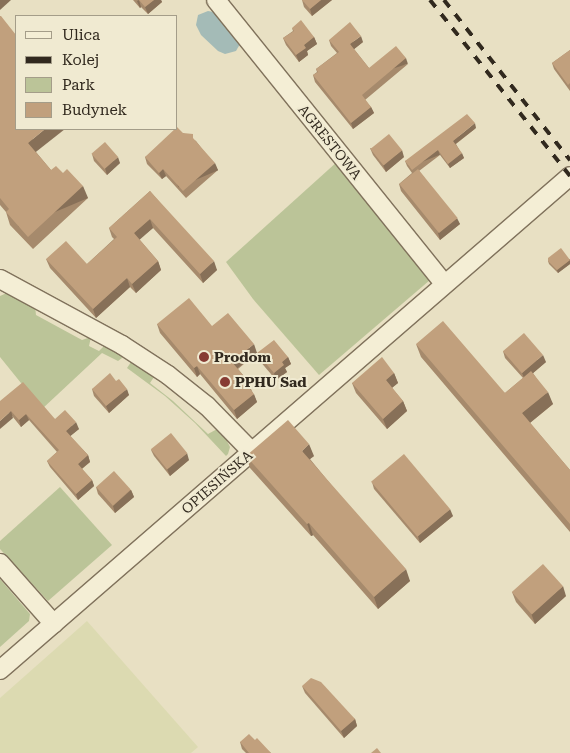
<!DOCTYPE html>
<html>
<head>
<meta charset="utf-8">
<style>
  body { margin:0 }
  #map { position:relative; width:570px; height:753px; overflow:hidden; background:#e8e0c3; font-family:"Roboto Serif",serif }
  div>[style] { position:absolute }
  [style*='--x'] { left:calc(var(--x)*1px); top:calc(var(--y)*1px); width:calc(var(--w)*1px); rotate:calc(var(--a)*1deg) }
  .farmland>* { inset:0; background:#dcdab1 }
  .green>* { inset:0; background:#bbc498 }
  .water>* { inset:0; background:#a4bbb7 }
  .roads { filter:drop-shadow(1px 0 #80725c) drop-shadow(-1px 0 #80725c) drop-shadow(0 1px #80725c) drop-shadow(0 -1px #80725c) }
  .minor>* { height:18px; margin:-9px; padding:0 9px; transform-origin:9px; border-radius:9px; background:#f4eed5 }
  .rail>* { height:4px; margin-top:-2px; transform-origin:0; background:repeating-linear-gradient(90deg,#31291e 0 9px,transparent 0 18px) }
  .wall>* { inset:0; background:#a68a6c }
  .shaded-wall>* { inset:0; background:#877058; transform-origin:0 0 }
  .building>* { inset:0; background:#c1a07d; transform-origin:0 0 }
  .dots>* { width:14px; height:14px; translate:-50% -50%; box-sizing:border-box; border:2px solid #f0ead1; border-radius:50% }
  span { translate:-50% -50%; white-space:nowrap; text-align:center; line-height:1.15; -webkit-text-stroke:4px #f0ead1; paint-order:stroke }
  .street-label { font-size:14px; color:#31291e }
  .poi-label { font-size:14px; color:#31291e; font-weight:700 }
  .left { translate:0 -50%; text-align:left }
  .legend { position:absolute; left:15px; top:15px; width:162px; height:115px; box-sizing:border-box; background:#f0ead1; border:1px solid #a49d89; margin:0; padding:6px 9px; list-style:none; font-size:15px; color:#31291e }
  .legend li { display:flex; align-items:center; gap:10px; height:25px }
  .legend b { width:25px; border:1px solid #a49d89 }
</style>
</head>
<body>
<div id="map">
  <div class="farmland">
    <i style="clip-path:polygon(87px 621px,198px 747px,191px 753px,0 753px,0 698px)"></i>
  </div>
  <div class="green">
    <i style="clip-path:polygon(338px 161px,430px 280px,319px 375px,253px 299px,226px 262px)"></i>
    <i style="clip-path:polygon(9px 292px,35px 306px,36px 315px,82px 340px,91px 337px,89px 346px,99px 351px,105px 345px,121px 354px,122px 358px,118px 361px,102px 353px,42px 409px,0 357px,0 296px)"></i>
    <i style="clip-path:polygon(131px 362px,135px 362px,152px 371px,154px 377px,150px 383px,173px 401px,208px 434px,219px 428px,229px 439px,227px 441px,230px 447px,228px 454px,226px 456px,195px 423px,165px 396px,127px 368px)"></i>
    <i style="clip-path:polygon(60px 487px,112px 545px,48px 601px,0 549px,0 541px)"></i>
    <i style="clip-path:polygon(0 579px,30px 614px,29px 621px,0 647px)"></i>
  </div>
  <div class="water">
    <i style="clip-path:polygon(208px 11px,219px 13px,240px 44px,236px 51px,225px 54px,218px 51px,201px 35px,196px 25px,198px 15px)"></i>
  </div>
  <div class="roads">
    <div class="minor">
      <i style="--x:216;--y:0;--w:364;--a:51.2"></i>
      <i style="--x:0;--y:279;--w:139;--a:28.4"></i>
      <i style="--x:122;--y:345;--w:55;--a:33.1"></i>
      <i style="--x:168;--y:375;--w:50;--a:38.5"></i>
      <i style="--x:207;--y:406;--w:64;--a:45.6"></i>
      <i style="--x:0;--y:563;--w:81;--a:48.5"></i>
      <i style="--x:0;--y:670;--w:754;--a:-40.91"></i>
    </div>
  </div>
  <div class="rail">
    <i style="--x:430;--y:0;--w:225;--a:51.5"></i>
    <i style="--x:444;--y:0;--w:204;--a:51.8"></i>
  </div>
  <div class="wall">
    <i style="clip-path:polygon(133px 0,161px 0,162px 2px,148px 14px,141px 7px,140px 8px)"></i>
    <i style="clip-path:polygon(302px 0,332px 0,312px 16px,304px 7px)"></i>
    <i style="clip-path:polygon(0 16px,36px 152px,51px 170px,88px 198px,33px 249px,10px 225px,6px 212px,0 205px)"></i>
    <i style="clip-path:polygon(292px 28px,314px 37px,317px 44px,307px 51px,308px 55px,299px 62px,286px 45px,283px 38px,293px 31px)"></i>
    <i style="clip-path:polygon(329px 40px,363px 42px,354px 49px,369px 68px,408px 64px,365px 100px,371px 107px,374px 113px,353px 129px,315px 82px,313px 75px,317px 72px,316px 69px,337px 53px,331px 46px)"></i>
    <i style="clip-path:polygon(570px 50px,570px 91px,554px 69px,552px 63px)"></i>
    <i style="clip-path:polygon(476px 128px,456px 144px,464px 158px,450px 168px,440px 155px,419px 171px,460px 224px,440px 240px,401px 191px,399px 184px,412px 173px,407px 166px,405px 161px)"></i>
    <i style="clip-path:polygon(183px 133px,196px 141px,218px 170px,186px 198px,166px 176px,162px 179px,147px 164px,145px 157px)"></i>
    <i style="clip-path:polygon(370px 148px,404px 157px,386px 172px,373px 155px)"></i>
    <i style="clip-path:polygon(92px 154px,120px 163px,107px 175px,94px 161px)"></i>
    <i style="clip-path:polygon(150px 191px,217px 270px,203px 283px,153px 228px,139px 239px,158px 261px,161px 270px,136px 293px,130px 287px,96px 318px,50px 268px,46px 259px,87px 264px,114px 239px,112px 237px,109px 228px)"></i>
    <i style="clip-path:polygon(570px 259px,570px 264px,558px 273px,549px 264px,548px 261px)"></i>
    <i style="clip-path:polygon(157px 324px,212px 326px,257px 353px,238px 369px,248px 381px,251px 389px,257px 402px,237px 419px,200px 374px,197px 377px,160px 333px)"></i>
    <i style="clip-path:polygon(416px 344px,505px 393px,523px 378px,505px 358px,503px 351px,546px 362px,533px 373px,553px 404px,530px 423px,570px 470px,570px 532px,421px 357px)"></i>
    <i style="clip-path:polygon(257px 353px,288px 357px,291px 364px,285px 368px,287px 372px,276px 380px,259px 360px)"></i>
    <i style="clip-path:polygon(394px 373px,398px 383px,392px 388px,403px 401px,407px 411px,387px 429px,356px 393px,352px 383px)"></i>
    <i style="clip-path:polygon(116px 381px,129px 395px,109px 413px,94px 396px,92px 389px)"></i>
    <i style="clip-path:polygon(0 401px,55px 419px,79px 429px,70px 436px,88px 455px,90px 462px,82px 469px,92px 480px,94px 486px,78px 500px,50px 467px,47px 461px,57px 452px,29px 420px,21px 427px)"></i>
    <i style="clip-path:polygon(151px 450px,189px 460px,170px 476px,154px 456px)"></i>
    <i style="clip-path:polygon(246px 456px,314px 456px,310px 459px,410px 581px,378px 609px,313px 535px,311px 536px,250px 468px)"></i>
    <i style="clip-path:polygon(372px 482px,453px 516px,420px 543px,374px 489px)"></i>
    <i style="clip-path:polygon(96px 487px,131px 490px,134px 497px,115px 513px,98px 494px)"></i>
    <i style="clip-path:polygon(512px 592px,566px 596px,535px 624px,516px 602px)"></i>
    <i style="clip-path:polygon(302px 686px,355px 719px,357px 726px,344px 738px,305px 693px)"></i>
    <i style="clip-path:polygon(255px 740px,271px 753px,246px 753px,242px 749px,240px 742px)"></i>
  </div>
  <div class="shaded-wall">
    <i style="clip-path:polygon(0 0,11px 0,0 10px)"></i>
    <i style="clip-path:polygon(139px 0,141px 7px,140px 8px,137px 1px)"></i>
    <i style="clip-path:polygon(154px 0,161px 0,162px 2px,148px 14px,145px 7px)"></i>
    <i style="clip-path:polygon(321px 0,332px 0,312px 16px,310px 9px)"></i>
    <i style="clip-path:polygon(361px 36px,363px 42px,353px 50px,350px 44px)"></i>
    <i style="clip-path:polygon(314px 37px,317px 44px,307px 51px,308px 55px,299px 62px,296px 55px,304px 45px)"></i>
    <i style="left:406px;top:58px;width:6px;height:57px;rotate:72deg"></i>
    <i style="clip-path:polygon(371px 107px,374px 113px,353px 129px,351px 123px)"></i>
    <i style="clip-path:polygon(475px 123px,476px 128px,454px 145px,453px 141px)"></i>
    <i style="clip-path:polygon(45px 129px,65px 129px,32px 155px,28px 143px)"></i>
    <i style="clip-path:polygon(402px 150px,404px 157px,386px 172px,383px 165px)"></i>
    <i style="left:438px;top:150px;width:5px;height:33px;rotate:68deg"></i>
    <i style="clip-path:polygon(462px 153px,464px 158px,450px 168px,448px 164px)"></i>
    <i style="clip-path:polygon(118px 157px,120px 163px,107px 175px,105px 168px)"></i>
    <i style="left:215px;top:163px;width:8px;height:43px;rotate:67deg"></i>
    <i style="clip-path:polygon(163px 169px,166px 176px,162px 179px,159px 173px)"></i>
    <i style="left:83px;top:186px;width:13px;height:75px;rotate:67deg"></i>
    <i style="clip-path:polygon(457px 218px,460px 224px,440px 240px,438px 233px)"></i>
    <i style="clip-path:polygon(150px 219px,153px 228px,137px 242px,134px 233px)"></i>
    <i style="clip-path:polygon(570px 260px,570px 264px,558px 273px,557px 270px)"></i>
    <i style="clip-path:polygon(158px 261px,161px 270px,136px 293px,132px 284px)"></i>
    <i style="clip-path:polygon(214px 261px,217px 270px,203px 283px,200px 274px)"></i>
    <i style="clip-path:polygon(127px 278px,130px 287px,96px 318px,93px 309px)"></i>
    <i style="clip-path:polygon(254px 344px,257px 353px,235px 370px,232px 362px)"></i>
    <i style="clip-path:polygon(543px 355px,546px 362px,525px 380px,522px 373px)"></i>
    <i style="clip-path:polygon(288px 357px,291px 364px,285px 368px,287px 372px,276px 380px,274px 373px,282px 362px)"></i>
    <i style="clip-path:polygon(197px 366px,200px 374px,197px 377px,194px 368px)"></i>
    <i style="clip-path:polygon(394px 373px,398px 383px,389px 390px,386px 380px)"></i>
    <i style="clip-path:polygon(248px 381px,251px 389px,245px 383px)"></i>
    <i style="clip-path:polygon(127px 389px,129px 395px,109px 413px,106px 406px)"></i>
    <i style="clip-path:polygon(548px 392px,553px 404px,526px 426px,522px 413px)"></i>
    <i style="clip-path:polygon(254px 394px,257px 402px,237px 419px,234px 410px)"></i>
    <i style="clip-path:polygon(403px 401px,407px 411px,387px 429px,383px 419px)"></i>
    <i style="clip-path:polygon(11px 411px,13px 418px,0 429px,0 421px)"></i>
    <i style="clip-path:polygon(26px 414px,29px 420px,21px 427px,19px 420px)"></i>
    <i style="clip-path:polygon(76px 422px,79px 429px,68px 438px,66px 431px)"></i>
    <i style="clip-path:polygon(309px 444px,314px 456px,306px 462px,302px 451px)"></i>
    <i style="clip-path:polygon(187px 453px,189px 460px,170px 476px,167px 469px)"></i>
    <i style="clip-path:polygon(88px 455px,90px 462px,80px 470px,78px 464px)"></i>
    <i style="clip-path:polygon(92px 480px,94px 486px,78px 500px,76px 494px)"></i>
    <i style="clip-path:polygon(131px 490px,134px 497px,115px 513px,113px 506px)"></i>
    <i style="clip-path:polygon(450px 509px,453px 516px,420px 543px,418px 536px)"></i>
    <i style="left:309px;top:523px;width:13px;height:2px;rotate:72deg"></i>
    <i style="clip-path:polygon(406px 569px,410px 581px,378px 609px,374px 597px)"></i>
    <i style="clip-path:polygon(563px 586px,566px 596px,535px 624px,531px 613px)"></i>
    <i style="clip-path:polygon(355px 719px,357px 726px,344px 738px,341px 731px)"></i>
  </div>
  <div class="building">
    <i style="clip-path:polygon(139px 0,154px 0,145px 7px)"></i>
    <i style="clip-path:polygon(302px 0,321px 0,310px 9px)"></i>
    <i style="clip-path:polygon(0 16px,1px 16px,16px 35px,16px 129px,45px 129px,28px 143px,51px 170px,56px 166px,63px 173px,67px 169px,83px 186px,28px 237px,6px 212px,9px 209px,0 198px)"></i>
    <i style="clip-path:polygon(301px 20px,314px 37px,304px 45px,306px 48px,296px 55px,283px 38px,294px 31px,292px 28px)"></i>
    <i style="clip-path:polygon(350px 22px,361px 36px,350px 44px,369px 68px,396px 46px,406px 58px,362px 95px,371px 107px,351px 123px,313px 75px,318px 72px,316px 69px,339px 52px,329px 40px)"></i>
    <i style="clip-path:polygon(570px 50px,570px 83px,568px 85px,552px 63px)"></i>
    <i style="clip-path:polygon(467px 114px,475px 123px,453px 141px,462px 153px,448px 164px,438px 150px,412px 170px,405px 161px)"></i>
    <i style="clip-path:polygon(177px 127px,183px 133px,193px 134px,193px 138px,215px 163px,183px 191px,163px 169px,159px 173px,145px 157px)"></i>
    <i style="left:389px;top:134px;width:21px;height:24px;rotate:51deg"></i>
    <i style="left:105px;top:142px;width:20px;height:18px;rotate:49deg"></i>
    <i style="left:418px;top:169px;width:63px;height:24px;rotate:51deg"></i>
    <i style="clip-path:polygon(150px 191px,214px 261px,200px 274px,150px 219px,134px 233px,158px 261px,132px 284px,127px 278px,93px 309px,46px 259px,66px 241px,87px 264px,117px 237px,109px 228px)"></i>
    <i style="clip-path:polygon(561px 248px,570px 260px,557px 270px,548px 261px,548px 258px)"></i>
    <i style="clip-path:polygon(189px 298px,212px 326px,228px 313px,254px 344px,232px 362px,248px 381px,245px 383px,254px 394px,234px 410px,197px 366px,194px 368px,157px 324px)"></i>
    <i style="clip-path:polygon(443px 321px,505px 393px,531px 371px,548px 392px,522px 413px,570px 470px,570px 524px,416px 344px)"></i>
    <i style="left:524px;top:333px;width:29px;height:28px;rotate:49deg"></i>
    <i style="clip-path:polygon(274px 340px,288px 357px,282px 362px,284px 365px,274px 373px,257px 353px)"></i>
    <i style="clip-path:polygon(382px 357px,394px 373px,386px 380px,403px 401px,383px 419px,352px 383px)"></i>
    <i style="clip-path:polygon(110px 373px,116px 381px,119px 379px,127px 389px,106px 406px,92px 389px)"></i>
    <i style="clip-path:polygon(23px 382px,55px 419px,65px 410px,76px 422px,66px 431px,88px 455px,78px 464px,92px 480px,76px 494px,47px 461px,59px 450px,26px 414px,19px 420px,11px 411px,0 421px,0 401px)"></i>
    <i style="clip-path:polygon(288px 420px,309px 444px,302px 451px,406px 569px,374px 597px,309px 523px,307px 524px,246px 456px)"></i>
    <i style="left:171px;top:433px;width:26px;height:26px;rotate:51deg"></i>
    <i style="left:404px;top:454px;width:72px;height:43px;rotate:50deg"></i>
    <i style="left:114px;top:471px;width:25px;height:24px;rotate:48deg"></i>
    <i style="left:543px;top:564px;width:30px;height:42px;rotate:48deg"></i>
    <i style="clip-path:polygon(311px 678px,321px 682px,355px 719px,341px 731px,302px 686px)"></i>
    <i style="clip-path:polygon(249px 734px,255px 740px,257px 738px,271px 753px,249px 753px,240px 742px)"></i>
    <i style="clip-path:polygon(377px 748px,381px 753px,371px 753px)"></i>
  </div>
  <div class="dots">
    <i style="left:204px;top:357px;background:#873b33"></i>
    <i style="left:225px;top:382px;background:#873b33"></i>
  </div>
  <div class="street-label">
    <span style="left:330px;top:142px;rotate:51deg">AGRESTOWA</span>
    <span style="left:217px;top:482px;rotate:-41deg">OPIESIŃSKA</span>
  </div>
  <div class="poi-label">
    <span class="left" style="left:214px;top:357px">Prodom</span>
    <span class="left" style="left:235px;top:382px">PPHU Sad</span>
  </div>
  <ul class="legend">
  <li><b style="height:6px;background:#f4eed5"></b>Ulica</li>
  <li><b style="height:6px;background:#31291e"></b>Kolej</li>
  <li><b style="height:14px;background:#bbc498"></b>Park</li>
  <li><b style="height:14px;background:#c1a07d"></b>Budynek</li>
  </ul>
</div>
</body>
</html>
